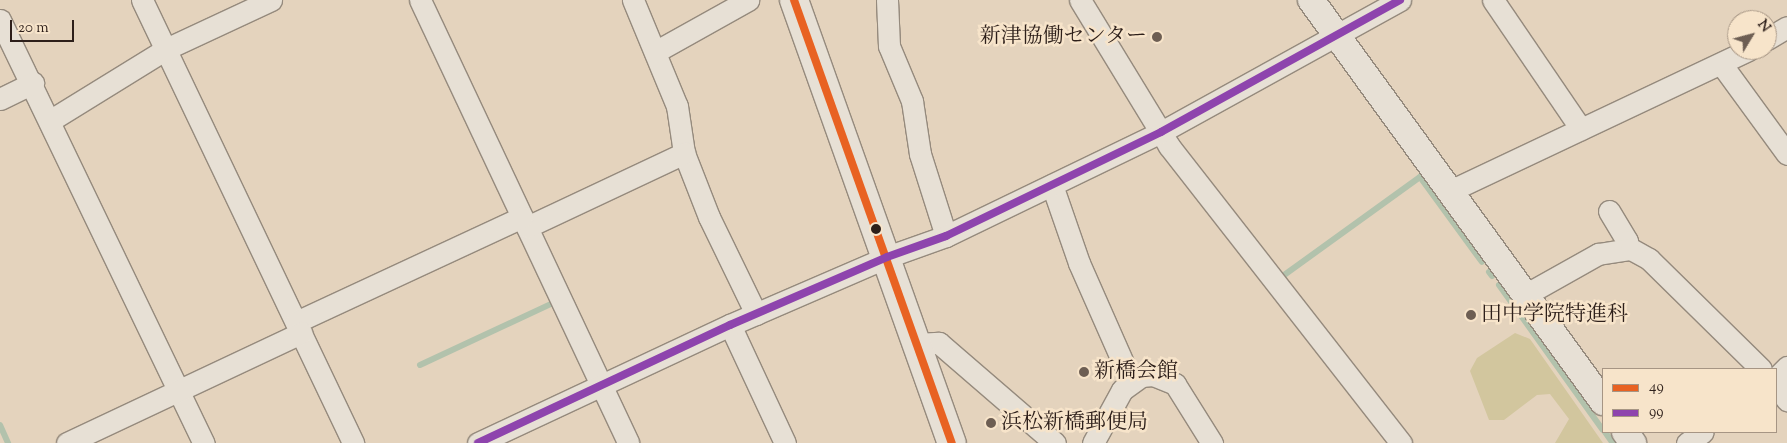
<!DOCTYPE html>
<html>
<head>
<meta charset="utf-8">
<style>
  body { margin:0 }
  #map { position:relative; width:1787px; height:443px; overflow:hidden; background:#e4d3bd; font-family:"Sorts Mill Goudy","Noto Serif JP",serif }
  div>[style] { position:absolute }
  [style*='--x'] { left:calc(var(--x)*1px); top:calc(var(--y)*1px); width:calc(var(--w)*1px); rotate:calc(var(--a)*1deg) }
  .green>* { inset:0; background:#d2c69e }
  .stream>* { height:6px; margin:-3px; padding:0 3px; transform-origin:3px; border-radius:3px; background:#b2c2ac }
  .roads { filter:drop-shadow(1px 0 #958a7d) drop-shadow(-1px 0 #958a7d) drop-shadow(0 1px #958a7d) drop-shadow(0 -1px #958a7d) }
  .minor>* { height:21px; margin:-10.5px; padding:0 10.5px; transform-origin:10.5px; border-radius:10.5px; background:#e7e0d5 }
  .tertiary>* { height:26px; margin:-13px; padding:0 13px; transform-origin:13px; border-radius:13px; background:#e7e0d5 }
  .secondary>* { height:28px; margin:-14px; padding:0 14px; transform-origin:14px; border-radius:14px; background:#e7e0d5 }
  .bus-1>* { height:8px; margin:-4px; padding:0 4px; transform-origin:4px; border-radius:4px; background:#e86222 }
  .bus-2>* { height:8px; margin:-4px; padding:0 4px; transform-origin:4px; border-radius:4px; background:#8e44ad }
  .dots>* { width:14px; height:14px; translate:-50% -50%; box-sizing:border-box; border:2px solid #f7e4ca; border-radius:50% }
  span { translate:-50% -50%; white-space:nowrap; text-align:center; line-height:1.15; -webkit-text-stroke:5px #f7e4ca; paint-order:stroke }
  .poi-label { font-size:21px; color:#2d1f1a }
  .right { translate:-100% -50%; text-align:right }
  .left { translate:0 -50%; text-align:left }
  .legend { position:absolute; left:1602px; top:368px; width:175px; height:65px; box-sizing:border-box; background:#f7e4ca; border:1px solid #a69584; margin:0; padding:6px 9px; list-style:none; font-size:15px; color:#2d1f1a }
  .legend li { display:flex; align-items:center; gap:10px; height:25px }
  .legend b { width:25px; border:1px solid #a69584 }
  .north { position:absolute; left:1727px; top:10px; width:50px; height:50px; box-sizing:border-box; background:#f7e4ca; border:1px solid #a69584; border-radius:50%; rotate:53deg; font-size:14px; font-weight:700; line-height:20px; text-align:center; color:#2d1f1a }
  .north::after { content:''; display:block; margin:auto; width:18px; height:22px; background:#6d5e53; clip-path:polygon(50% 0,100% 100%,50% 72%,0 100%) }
  .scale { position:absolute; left:10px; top:20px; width:64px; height:22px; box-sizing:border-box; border:2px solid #2d1f1a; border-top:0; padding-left:6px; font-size:15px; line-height:18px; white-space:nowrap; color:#2d1f1a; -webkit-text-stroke:4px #f7e4ca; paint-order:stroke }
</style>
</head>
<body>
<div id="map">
  <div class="green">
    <i style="clip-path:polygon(1515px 333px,1530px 339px,1603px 443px,1555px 443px,1569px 419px,1550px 394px,1537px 395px,1504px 420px,1489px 420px,1470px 371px,1477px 358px)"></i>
  </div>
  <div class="stream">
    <i style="--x:1489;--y:272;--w:5;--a:53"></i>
    <i style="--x:1280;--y:278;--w:173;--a:-35.8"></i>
    <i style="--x:1420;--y:177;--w:105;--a:53.9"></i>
    <i style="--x:1499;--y:285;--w:178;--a:54.4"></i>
    <i style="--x:420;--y:365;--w:147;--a:-25"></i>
    <i style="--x:0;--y:425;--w:20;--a:66"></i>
    <i style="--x:1605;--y:432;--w:12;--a:55"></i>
  </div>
  <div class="roads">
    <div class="minor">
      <i style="--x:142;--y:0;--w:491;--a:64.5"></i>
      <i style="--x:420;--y:0;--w:489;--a:64.8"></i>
      <i style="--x:633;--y:0;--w:115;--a:67.5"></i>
      <i style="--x:677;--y:106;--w:48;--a:81.5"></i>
      <i style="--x:684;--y:153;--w:69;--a:68.7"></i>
      <i style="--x:709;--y:217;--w:108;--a:64.1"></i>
      <i style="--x:887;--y:0;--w:46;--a:87.5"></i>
      <i style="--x:889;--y:46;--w:60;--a:67.3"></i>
      <i style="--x:912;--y:101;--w:54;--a:81.4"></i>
      <i style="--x:920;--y:154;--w:86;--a:72.4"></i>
      <i style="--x:1080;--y:0;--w:171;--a:58.6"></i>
      <i style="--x:1169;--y:146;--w:377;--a:52"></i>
      <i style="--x:1493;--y:0;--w:156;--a:55.7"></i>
      <i style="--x:0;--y:20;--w:470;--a:64.3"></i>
      <i style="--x:1767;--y:39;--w:23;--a:-31"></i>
      <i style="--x:655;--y:52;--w:107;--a:-29.2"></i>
      <i style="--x:1722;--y:65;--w:110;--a:53.9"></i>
      <i style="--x:0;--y:99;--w:37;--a:-26"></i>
      <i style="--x:51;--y:120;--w:135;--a:-31.7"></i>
      <i style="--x:166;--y:49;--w:116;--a:-25"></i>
      <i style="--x:1052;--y:185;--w:83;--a:70.9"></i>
      <i style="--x:1079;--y:263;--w:129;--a:66.2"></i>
      <i style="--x:1450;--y:191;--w:330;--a:-25.3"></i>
      <i style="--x:1609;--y:211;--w:35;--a:59"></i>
      <i style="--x:1627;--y:241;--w:8;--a:90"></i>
      <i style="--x:527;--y:227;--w:174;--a:-25.2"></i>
      <i style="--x:1525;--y:295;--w:84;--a:-29.3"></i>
      <i style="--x:1598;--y:254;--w:33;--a:-9"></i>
      <i style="--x:1631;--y:249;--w:21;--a:29"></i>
      <i style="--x:1649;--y:259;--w:157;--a:44.5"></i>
      <i style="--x:296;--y:322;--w:249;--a:-24.9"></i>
      <i style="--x:730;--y:325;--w:130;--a:65"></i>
      <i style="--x:917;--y:344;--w:22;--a:-3"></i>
      <i style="--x:939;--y:343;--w:153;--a:40.8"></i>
      <i style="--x:1776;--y:378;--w:16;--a:-45"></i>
      <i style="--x:1776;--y:385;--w:19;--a:54"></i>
      <i style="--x:67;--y:443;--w:259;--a:-25.2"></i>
      <i style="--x:478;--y:443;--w:278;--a:-25.1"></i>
      <i style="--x:730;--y:325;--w:171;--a:-23.4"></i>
      <i style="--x:887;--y:257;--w:63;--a:-19.6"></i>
      <i style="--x:946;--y:236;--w:239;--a:-25.8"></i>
      <i style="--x:1161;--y:132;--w:273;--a:-28.9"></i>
      <i style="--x:1093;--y:443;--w:60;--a:-61.3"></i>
      <i style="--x:1122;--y:390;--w:24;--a:-36"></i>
      <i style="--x:1141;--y:376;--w:12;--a:-5"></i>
      <i style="--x:1153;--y:375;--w:24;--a:22"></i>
      <i style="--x:1175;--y:384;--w:70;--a:57.9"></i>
      <i style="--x:1687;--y:443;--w:19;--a:-35"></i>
    </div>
    <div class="tertiary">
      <i style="--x:1311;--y:0;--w:497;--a:54"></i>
      <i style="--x:1625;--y:432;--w:14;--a:54"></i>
    </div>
    <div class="secondary">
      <i style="--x:794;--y:0;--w:470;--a:70.4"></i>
    </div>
  </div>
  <div class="bus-1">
    <i style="--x:794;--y:0;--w:470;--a:70.4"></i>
  </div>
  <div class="bus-2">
    <i style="--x:478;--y:443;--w:278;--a:-25.1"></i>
    <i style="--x:730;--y:325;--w:171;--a:-23.4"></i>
    <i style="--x:887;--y:257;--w:63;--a:-19.6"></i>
    <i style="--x:946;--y:236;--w:239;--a:-25.8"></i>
    <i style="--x:1161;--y:132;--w:273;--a:-28.9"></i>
  </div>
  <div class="dots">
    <i style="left:1157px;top:37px;background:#6d5e53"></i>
    <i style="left:876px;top:229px;background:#2d1f1a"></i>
    <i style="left:1471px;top:315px;background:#6d5e53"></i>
    <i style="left:1084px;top:372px;background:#6d5e53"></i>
    <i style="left:991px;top:423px;background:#6d5e53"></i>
  </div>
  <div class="poi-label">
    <span class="right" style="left:1147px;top:37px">新津協働センター</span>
    <span class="left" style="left:1481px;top:315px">田中学院特進科</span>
    <span class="left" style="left:1094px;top:372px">新橋会館</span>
    <span class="left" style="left:1001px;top:423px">浜松新橋郵便局</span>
  </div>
  <ul class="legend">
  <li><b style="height:6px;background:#e86222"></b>49</li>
  <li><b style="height:6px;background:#8e44ad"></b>99</li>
  </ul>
  <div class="north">N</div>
  <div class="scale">20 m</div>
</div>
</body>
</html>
